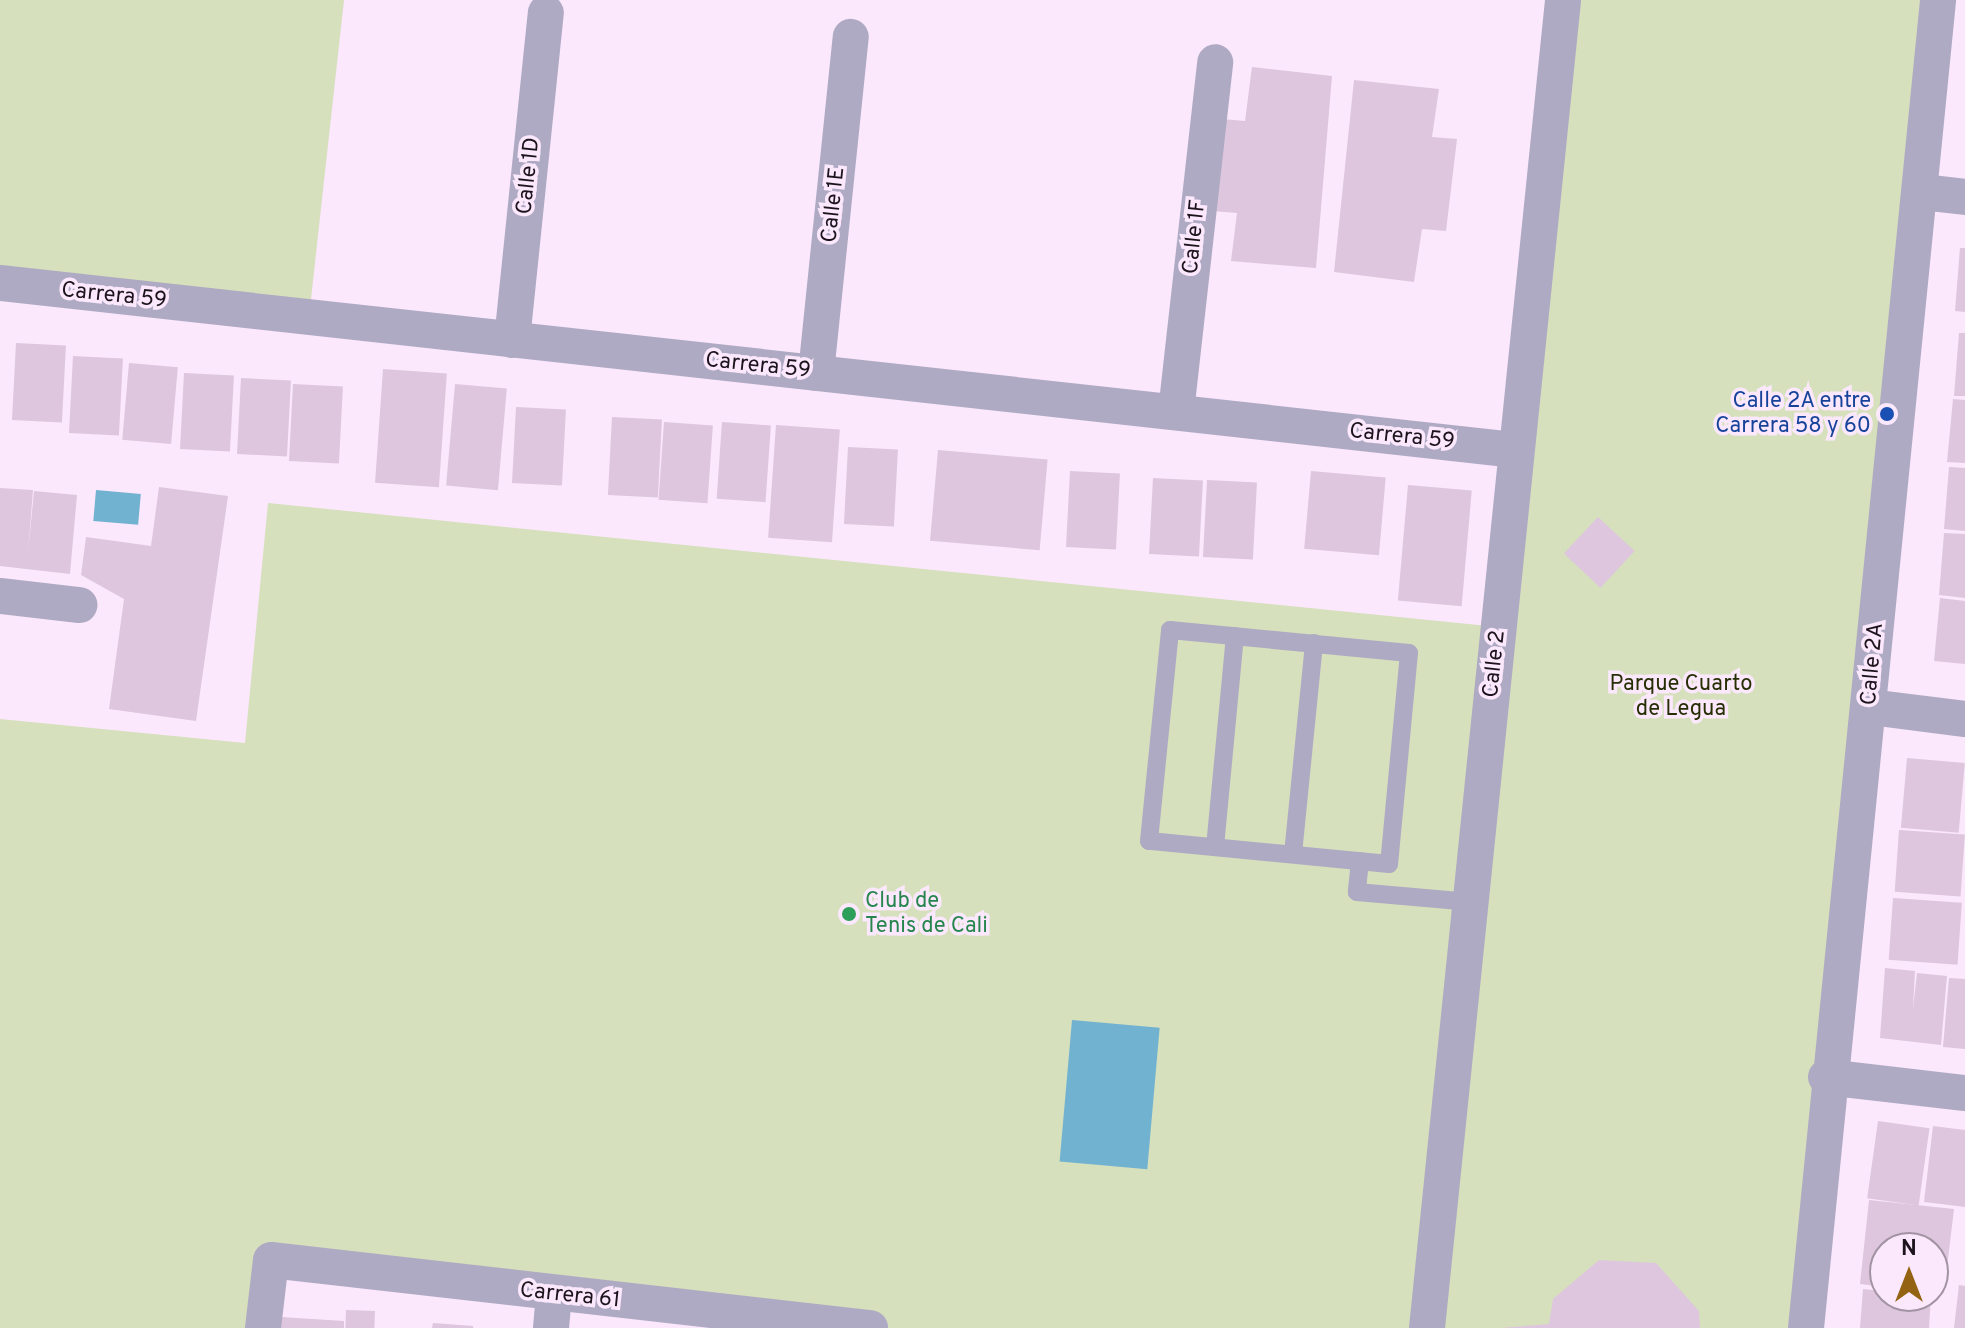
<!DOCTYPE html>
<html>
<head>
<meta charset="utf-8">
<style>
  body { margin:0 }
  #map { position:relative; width:1965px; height:1328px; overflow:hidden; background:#fbe8fc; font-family:Overpass,sans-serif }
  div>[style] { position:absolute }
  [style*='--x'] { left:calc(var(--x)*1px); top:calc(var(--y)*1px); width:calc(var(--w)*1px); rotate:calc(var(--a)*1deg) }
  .green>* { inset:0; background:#d6e0bd }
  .water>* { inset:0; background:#72b2d1; transform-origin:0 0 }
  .building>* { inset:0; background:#ddc6de; transform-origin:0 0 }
  .lane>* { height:18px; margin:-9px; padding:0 9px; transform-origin:9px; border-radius:9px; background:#afaac3 }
  .street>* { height:36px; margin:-18px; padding:0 18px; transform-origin:18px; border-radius:18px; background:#afaac3 }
  .dots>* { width:22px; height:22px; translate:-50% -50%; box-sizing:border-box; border:4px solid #fbe8fc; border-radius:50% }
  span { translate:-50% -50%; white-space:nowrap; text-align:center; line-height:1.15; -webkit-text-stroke:7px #fbe8fc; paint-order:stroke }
  .street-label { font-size:22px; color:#1c131c }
  .transit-label { font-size:22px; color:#164399 }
  .right { translate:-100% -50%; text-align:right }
  .park-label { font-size:22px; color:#262f03 }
  .leisure-label { font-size:22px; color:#27864d }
  .left { translate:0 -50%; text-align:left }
  .north { position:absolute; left:1869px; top:1232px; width:80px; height:80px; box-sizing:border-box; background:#fbe8fc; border:2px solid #a293a2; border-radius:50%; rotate:0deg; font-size:22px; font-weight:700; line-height:32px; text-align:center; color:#1c131c }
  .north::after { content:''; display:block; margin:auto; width:28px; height:36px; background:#936212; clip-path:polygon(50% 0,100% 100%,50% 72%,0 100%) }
</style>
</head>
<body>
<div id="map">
  <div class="green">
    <i style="clip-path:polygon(0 0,344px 0,309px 317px,0 283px)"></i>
    <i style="clip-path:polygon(1563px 0,1938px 0,1806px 1328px,870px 1328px,271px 1260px,263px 1328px,0 1328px,0 719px,245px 743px,268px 503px,1498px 627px)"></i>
  </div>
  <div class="water">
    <i style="left:96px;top:490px;width:45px;height:31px;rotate:5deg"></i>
    <i style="left:1072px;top:1020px;width:88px;height:142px;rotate:5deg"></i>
  </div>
  <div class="building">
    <i style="clip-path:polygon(1252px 67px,1332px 76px,1316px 268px,1231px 261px,1237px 213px,1212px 211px,1222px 119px,1245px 121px)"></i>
    <i style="clip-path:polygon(1354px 80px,1439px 89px,1432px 137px,1457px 139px,1446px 231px,1422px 229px,1414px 282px,1334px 272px)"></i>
    <i style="clip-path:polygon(1960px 248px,1965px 248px,1965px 312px,1955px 311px)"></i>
    <i style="clip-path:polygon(1959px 333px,1965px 333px,1965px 396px,1954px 396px)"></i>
    <i style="left:16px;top:343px;width:50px;height:77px;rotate:3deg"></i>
    <i style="left:73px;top:356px;width:50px;height:77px;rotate:3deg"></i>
    <i style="left:129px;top:363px;width:49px;height:77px;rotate:5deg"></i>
    <i style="left:383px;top:369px;width:64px;height:114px;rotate:4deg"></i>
    <i style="left:184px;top:373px;width:50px;height:76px;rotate:3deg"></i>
    <i style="left:241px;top:378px;width:50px;height:76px;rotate:3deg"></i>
    <i style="left:293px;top:384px;width:50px;height:77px;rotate:3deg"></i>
    <i style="left:455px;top:384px;width:52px;height:102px;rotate:5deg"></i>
    <i style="clip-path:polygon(1953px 399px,1965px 400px,1965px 463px,1947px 462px)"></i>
    <i style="left:516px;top:407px;width:50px;height:76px;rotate:3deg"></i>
    <i style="left:612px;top:417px;width:50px;height:78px;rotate:3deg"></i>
    <i style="left:664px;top:422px;width:49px;height:78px;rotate:4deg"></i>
    <i style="left:722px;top:422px;width:49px;height:77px;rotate:4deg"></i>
    <i style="left:776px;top:425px;width:64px;height:113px;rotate:4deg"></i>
    <i style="left:848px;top:447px;width:50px;height:77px;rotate:3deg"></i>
    <i style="left:938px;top:450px;width:110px;height:91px;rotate:5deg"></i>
    <i style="clip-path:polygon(1949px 467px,1965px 468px,1965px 531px,1944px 529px)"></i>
    <i style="left:1070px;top:471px;width:50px;height:76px;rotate:3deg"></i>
    <i style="left:1311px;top:471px;width:75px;height:78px;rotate:5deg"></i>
    <i style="left:1153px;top:478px;width:50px;height:76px;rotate:3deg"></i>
    <i style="left:1207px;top:480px;width:50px;height:77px;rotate:3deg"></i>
    <i style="left:1408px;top:485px;width:64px;height:116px;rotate:5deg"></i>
    <i style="clip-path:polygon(159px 487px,228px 496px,196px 721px,109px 709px,124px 599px,81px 575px,86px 537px,151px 546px)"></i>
    <i style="clip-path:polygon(0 488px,33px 490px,28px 553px,34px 491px,77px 495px,70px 574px,0 566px)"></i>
    <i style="left:1598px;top:517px;width:50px;height:50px;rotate:43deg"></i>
    <i style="clip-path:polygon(1944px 533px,1965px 534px,1965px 598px,1939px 595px)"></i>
    <i style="clip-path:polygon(1940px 598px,1965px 601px,1965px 664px,1934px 661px)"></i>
    <i style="left:1907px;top:758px;width:58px;height:70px;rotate:5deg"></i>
    <i style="left:1899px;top:830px;width:66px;height:62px;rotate:4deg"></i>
    <i style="left:1893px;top:898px;width:69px;height:62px;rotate:4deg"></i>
    <i style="clip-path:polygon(1885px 968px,1915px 971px,1913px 1009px,1917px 973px,1947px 976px,1941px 1045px,1880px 1038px)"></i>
    <i style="clip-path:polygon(1949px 978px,1965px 979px,1965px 1049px,1943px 1047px)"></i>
    <i style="left:1878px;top:1121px;width:52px;height:78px;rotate:8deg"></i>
    <i style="clip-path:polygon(1933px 1126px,1965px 1130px,1965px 1207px,1924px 1202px)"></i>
    <i style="clip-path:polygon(1869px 1200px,1954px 1209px,1944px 1293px,1933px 1292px,1933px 1248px,1885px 1248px,1885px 1287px,1860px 1284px)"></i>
    <i style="clip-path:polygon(1599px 1260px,1656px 1263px,1699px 1311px,1700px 1328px,1500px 1328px,1549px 1324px,1553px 1299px)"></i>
    <i style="clip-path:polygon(1959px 1285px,1965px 1286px,1965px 1328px,1954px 1328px)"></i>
    <i style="clip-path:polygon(1863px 1289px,1931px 1296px,1929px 1328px,1860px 1328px)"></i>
    <i style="left:346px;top:1310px;width:29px;height:18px;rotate:2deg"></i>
    <i style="clip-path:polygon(281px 1317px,344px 1321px,344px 1328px,280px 1328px)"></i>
    <i style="clip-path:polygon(433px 1323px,473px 1326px,473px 1328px,432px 1328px)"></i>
  </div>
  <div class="lane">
    <i style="--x:1170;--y:630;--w:240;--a:5.5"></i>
    <i style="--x:1409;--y:653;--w:212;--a:95.4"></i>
    <i style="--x:1389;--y:864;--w:241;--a:-174.5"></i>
    <i style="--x:1149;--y:841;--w:212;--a:-84.3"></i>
    <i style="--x:1215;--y:847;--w:212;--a:-84.6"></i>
    <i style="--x:1293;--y:854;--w:212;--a:-84.3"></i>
    <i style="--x:1360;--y:861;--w:31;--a:96"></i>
    <i style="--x:1357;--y:892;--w:114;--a:5"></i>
  </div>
  <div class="street">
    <i style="--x:1922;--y:192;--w:43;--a:6.6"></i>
    <i style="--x:0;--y:283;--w:1525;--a:6.29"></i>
    <i style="--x:512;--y:340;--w:329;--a:-84.1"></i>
    <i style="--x:816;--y:373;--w:338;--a:-84.1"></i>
    <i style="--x:1176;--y:412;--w:352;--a:-83.6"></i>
    <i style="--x:0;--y:596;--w:80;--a:6.5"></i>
    <i style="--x:1870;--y:707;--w:96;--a:7.2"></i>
    <i style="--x:1826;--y:1077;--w:140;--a:6.6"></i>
    <i style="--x:263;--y:1328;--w:68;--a:-83.3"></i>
    <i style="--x:271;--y:1260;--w:603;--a:6.48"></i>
    <i style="--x:551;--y:1328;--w:34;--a:-85"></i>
    <i style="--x:1427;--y:1328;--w:1335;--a:-84.15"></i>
    <i style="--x:1806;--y:1328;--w:1335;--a:-84.32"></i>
  </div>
  <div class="dots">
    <i style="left:1887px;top:414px;background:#1a4fb4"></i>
    <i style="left:849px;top:914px;background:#2e9e5b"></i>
  </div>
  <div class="street-label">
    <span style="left:529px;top:176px;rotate:-84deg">Calle 1D</span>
    <span style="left:834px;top:205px;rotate:-84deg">Calle 1E</span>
    <span style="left:1195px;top:237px;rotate:-84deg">Calle 1F</span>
    <span style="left:114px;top:296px;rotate:6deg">Carrera 59</span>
    <span style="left:758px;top:366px;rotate:6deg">Carrera 59</span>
    <span style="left:1402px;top:437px;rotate:6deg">Carrera 59</span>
    <span style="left:1495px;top:664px;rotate:-84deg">Calle 2</span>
    <span style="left:1873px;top:664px;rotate:-85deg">Calle 2A</span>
    <span style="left:570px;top:1296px;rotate:6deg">Carrera 61</span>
  </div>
  <div class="transit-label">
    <span class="right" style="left:1871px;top:414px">Calle 2A entre<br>Carrera 58 y 60</span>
  </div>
  <div class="park-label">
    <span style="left:1681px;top:697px">Parque Cuarto<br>de Legua</span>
  </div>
  <div class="leisure-label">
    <span class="left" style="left:865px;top:914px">Club de<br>Tenis de Cali</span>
  </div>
  <div class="north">N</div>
</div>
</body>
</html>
